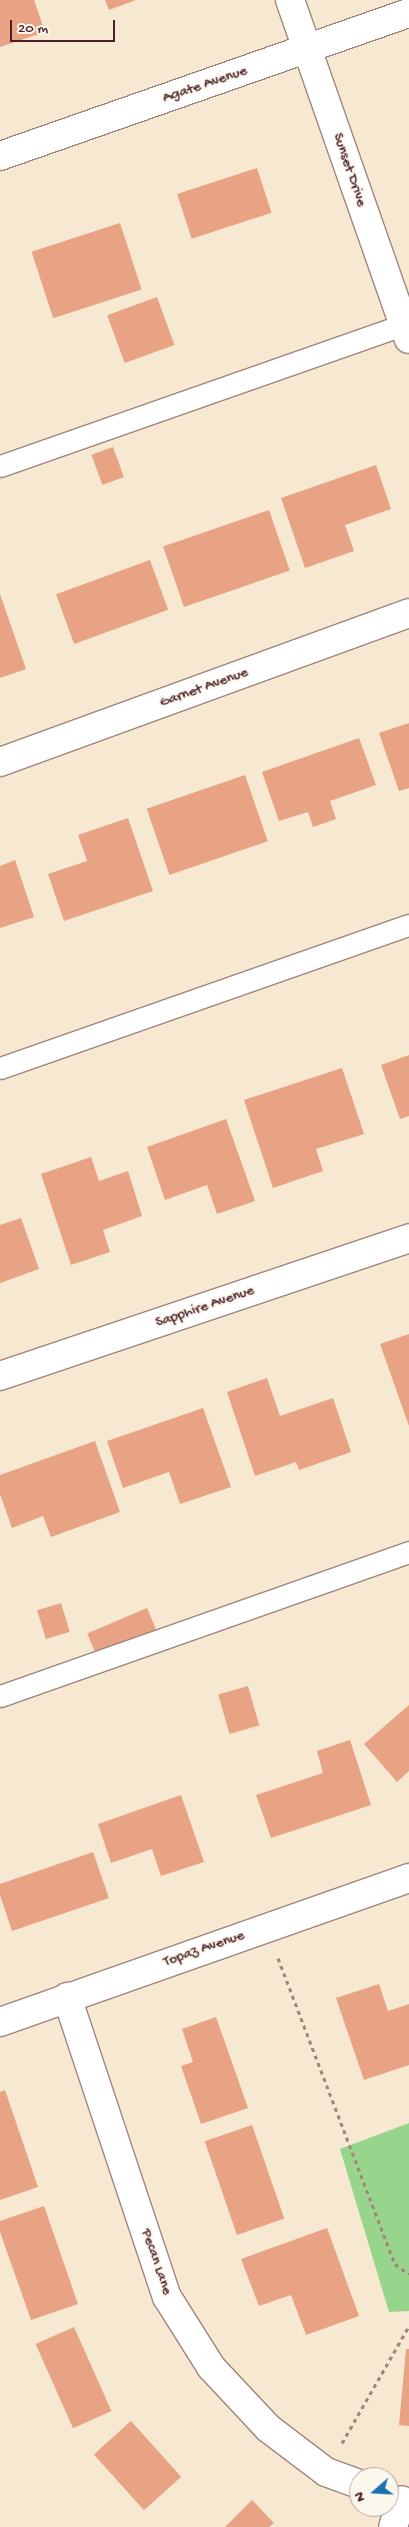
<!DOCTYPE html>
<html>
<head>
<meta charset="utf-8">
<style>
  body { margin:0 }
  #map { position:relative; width:409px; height:2527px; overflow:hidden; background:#f6e8d1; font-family:"Gochi Hand",sans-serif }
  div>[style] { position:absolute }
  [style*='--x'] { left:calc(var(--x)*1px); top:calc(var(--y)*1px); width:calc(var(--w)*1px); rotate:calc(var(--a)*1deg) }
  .green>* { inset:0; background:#96d58b }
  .building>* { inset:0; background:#e8a384; transform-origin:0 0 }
  .path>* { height:3px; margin-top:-1.5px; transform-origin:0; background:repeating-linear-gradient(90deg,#a0847e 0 4px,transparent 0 8px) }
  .roads { filter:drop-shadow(1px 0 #a0847e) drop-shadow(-1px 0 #a0847e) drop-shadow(0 1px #a0847e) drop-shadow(0 -1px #a0847e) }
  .service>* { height:21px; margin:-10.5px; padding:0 10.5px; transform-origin:10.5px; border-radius:10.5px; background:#fff }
  .minor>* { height:28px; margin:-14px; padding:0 14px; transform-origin:14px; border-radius:14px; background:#fff }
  span { translate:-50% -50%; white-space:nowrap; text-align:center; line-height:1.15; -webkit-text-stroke:4px #fbf7ec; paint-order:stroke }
  .street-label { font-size:15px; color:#4a1f2b }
  .north { position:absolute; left:349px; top:2467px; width:50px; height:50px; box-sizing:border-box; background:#fbf7ec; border:1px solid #b4a19f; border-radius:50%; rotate:251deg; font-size:14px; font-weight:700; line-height:20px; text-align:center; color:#4a1f2b }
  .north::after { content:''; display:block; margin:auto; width:18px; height:22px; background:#1f6fb2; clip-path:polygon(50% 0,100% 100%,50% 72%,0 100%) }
  .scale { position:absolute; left:10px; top:20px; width:105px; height:22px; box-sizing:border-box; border:2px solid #4a1f2b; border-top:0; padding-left:6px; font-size:15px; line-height:18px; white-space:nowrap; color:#4a1f2b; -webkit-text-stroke:4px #fbf7ec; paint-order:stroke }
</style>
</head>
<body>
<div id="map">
  <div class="green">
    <i style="clip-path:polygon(409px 2123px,409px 2311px,389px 2312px,340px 2149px)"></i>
  </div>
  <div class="building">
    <i style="clip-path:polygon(0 0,34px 0,45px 32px,0 47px)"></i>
    <i style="clip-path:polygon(105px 0,136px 0,109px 10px)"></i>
    <i style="left:257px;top:168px;width:47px;height:84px;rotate:72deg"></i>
    <i style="left:120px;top:223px;width:70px;height:93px;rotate:72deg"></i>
    <i style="left:157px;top:297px;width:51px;height:53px;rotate:70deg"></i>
    <i style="left:113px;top:447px;width:32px;height:23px;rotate:70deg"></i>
    <i style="clip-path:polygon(376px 465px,391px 509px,345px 525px,354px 551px,305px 568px,281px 498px)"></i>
    <i style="left:269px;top:510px;width:64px;height:112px;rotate:71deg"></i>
    <i style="left:150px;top:560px;width:53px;height:100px;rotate:70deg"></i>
    <i style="clip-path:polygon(0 594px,26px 669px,0 678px)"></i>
    <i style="clip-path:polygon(409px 723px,409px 788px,399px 791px,379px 733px)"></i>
    <i style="clip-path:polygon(359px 738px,376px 785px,330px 801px,336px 819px,313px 827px,308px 812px,279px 821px,262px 772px)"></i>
    <i style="left:245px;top:775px;width:70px;height:104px;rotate:71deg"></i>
    <i style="clip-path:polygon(128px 818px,153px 891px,64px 921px,48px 874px,87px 861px,78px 835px)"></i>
    <i style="clip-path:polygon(15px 860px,34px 917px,0 928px,0 866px)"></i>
    <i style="clip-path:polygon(409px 1055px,409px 1116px,400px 1119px,381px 1065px)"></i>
    <i style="clip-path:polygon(342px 1068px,364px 1134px,316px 1149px,323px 1171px,273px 1188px,244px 1100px)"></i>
    <i style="clip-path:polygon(226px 1119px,255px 1201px,217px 1214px,207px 1185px,165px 1200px,147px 1147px)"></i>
    <i style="clip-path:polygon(91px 1157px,99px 1181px,128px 1171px,142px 1216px,103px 1230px,110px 1252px,71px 1265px,41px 1174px)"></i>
    <i style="clip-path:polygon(21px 1218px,39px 1269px,0 1283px,0 1225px)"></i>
    <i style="clip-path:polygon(409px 1334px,409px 1426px,380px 1344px)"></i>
    <i style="clip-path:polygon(267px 1378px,280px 1416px,333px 1398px,351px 1452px,299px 1470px,296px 1462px,255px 1476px,227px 1392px)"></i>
    <i style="clip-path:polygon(203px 1408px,231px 1487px,180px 1504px,169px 1472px,123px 1488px,107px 1441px)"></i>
    <i style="clip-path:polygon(95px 1441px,120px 1512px,51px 1537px,43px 1516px,12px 1528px,0 1494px,0 1475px)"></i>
    <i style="left:61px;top:1603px;width:30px;height:25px;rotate:73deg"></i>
    <i style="left:147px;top:1608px;width:26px;height:65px;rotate:67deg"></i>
    <i style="left:248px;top:1686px;width:41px;height:31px;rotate:74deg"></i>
    <i style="clip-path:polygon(409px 1705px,409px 1771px,397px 1782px,364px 1744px)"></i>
    <i style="clip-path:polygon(350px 1740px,371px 1805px,271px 1838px,256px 1795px,323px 1773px,317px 1751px)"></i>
    <i style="clip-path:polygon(181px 1795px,204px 1862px,161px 1876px,152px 1849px,111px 1863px,98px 1824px)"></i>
    <i style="clip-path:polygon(93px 1852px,109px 1898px,12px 1931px,0 1895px,0 1884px)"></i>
    <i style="clip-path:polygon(379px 1984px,388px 2011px,409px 2004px,409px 2065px,364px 2080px,336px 1998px)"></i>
    <i style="clip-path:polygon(216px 2017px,248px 2108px,201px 2124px,181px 2066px,193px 2062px,182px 2029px)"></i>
    <i style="clip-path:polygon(5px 2090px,38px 2187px,0 2200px,0 2092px)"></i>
    <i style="left:252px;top:2125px;width:99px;height:50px;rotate:71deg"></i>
    <i style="clip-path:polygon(44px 2206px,78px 2304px,31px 2320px,0 2232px,0 2221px)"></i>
    <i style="clip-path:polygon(327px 2228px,359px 2316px,306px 2335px,291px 2295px,259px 2306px,241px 2259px)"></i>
    <i style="left:74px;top:2327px;width:92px;height:42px;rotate:66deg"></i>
    <i style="clip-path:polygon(406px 2349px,409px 2349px,409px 2426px,399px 2425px)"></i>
    <i style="left:131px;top:2421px;width:75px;height:50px;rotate:48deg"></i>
    <i style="clip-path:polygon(252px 2500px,274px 2523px,269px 2527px,225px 2527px)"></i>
  </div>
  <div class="path">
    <i style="--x:278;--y:1958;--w:328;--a:69.1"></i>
    <i style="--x:395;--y:2264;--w:17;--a:36"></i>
    <i style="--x:342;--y:2443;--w:135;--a:-60.2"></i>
  </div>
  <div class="roads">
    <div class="service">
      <i style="--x:0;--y:466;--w:433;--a:-19.3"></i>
      <i style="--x:0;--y:1068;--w:433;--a:-19.3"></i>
      <i style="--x:0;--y:1696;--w:434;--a:-19.4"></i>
    </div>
    <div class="minor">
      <i style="--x:290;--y:0;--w:359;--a:70.7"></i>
      <i style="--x:0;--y:156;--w:433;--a:-19.3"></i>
      <i style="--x:0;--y:762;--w:435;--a:-20"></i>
      <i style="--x:0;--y:1376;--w:432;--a:-18.6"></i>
      <i style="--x:67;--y:1997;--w:316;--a:71.6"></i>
      <i style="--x:167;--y:2297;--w:83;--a:57.8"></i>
      <i style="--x:211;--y:2367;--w:83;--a:46.9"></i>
      <i style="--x:268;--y:2428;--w:73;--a:37.2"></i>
      <i style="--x:326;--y:2472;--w:35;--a:20"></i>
      <i style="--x:0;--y:2022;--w:434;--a:-19.4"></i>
      <i style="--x:393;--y:2527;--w:28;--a:-72"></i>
    </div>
  </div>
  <div class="street-label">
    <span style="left:205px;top:85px;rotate:-19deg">Agate Avenue</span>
    <span style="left:349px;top:170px;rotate:71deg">Sunset Drive</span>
    <span style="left:204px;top:688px;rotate:-20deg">Garnet Avenue</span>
    <span style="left:205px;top:1307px;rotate:-19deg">Sapphire Avenue</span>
    <span style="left:204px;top:1949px;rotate:-19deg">Topaz Avenue</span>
    <span style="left:156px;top:2262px;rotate:71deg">Pecan Lane</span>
  </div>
  <div class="north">N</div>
  <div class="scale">20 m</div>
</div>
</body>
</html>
